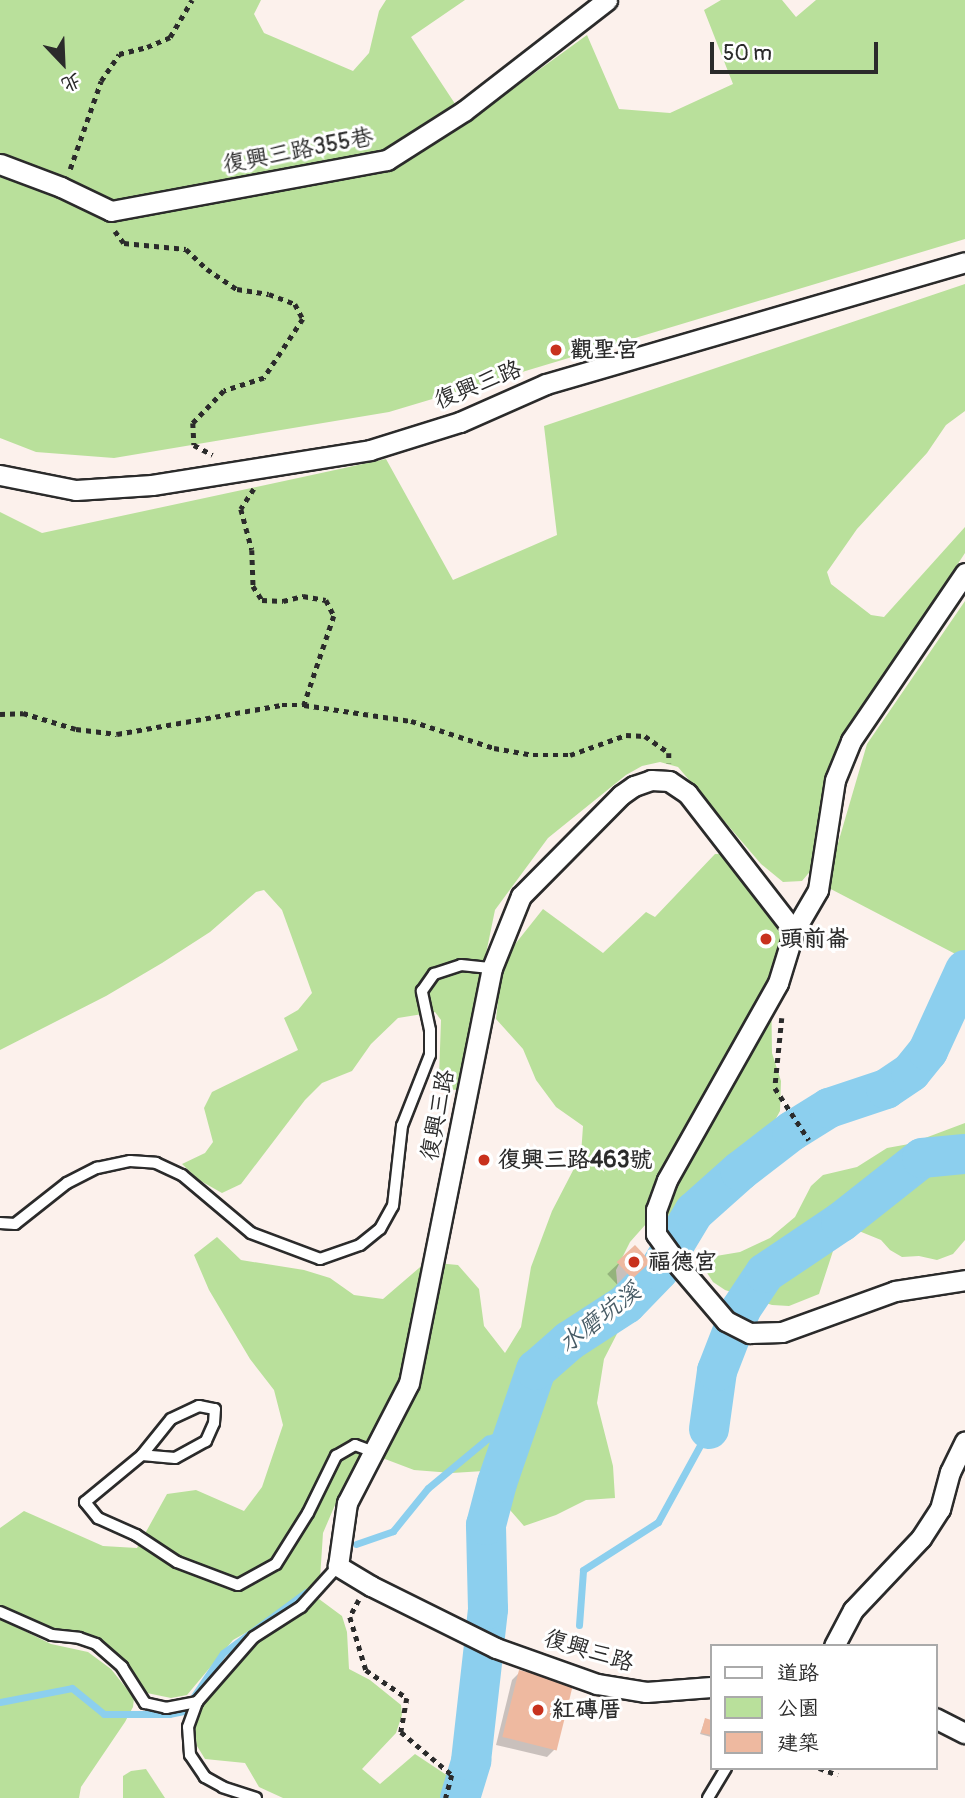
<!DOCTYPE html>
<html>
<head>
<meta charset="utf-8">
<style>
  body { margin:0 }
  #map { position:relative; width:965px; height:1798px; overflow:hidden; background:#fcf1ec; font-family:Pangolin,"LXGW WenKai TC",sans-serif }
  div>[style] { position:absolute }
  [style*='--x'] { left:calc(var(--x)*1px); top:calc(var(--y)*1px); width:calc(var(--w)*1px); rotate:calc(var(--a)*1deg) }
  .green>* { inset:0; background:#b9e09b }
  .shadow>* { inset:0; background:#0003; transform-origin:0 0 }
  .stream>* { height:7px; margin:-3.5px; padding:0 3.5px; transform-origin:3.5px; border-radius:3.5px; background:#8ccfee }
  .river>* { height:40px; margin:-20px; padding:0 20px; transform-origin:20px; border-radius:20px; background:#8ccfee }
  .building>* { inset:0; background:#eeb9a0; transform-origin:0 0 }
  .path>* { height:4.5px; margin-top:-2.25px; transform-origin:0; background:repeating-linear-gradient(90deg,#2b2b2b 0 5px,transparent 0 10px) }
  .roads { filter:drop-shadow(2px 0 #2b2b2b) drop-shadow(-2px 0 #2b2b2b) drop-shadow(0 2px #2b2b2b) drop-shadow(0 -2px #2b2b2b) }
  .lane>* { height:10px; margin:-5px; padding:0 5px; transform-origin:5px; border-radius:5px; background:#fff }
  .street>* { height:19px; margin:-9.5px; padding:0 9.5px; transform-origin:9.5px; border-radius:9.5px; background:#fff }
  .dots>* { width:19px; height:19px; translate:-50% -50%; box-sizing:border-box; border:4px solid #fff; border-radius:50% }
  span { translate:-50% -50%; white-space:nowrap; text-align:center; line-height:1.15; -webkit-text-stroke:6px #fff; paint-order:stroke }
  .street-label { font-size:23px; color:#2b2b2b }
  .poi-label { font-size:23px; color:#2b2b2b; font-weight:700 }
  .left { translate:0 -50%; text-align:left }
  .water-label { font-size:24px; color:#485c66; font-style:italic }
  .legend { position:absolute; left:710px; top:1644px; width:228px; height:126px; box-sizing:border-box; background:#fff; border:2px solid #aaa; margin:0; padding:9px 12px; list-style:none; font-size:21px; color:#2b2b2b }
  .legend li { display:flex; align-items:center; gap:14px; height:35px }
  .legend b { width:35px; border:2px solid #aaa }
  .north { position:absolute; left:28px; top:28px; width:70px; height:70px; -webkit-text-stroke:5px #fff; paint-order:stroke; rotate:157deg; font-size:19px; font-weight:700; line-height:28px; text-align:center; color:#2b2b2b }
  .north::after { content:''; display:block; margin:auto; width:24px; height:32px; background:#2b2b2b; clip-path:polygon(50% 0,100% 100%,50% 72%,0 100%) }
  .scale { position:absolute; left:710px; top:42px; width:168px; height:32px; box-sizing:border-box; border:4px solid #2b2b2b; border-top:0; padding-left:9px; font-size:21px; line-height:24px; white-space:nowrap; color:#2b2b2b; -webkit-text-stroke:5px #fff; paint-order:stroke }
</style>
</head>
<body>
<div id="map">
  <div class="green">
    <i style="clip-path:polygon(0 0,261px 0,254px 14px,264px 33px,353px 71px,369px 53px,379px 11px,386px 0,465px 0,411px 37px,467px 122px,587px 35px,619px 109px,670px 113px,733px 84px,704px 10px,721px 0,782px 0,796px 17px,816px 0,965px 0,965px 239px,389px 412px,114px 458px,36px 452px,0 438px)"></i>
    <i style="clip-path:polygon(965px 284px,965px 411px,946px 425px,927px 453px,857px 529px,827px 572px,831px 584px,871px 615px,884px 617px,965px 527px,965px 553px,843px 737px,813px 868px,802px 881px,783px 882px,761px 864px,678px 767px,660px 762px,642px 766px,626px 775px,548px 838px,495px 910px,458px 1090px,445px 1089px,439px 1077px,441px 1020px,435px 1012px,398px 1018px,371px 1044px,352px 1071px,322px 1083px,305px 1100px,241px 1184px,222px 1193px,199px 1180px,182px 1164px,205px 1153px,213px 1142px,204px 1108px,212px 1092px,298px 1050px,284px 1018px,298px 1010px,312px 993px,282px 910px,264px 890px,256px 892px,210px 932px,162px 963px,106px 996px,0 1050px,0 512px,42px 533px,386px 459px,453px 580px,557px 535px,544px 426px)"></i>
    <i style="clip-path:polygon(965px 601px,965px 959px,825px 886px,833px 873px,834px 857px,867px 744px)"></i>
    <i style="clip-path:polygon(715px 854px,723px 854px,782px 929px,784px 937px,771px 980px,772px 1053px,781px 1081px,780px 1111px,766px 1137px,750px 1184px,715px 1213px,669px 1228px,654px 1215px,630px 1242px,616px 1270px,621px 1326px,604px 1359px,597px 1403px,613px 1466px,615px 1498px,586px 1500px,556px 1515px,524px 1526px,502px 1501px,484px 1471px,452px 1473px,414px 1470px,385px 1459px,353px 1475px,335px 1505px,323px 1533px,320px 1579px,302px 1601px,233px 1640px,187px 1695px,171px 1698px,147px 1693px,131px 1673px,92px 1638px,52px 1630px,0 1606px,0 1528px,24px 1511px,103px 1546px,137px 1548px,167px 1494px,196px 1490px,244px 1511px,262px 1487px,283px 1425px,274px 1390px,250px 1359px,209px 1290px,194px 1255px,217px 1237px,241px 1260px,304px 1270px,330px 1278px,354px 1295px,383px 1299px,426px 1262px,458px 1265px,479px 1289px,484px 1326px,505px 1353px,521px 1327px,531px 1267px,552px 1211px,581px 1155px,583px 1126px,556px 1107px,536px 1080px,523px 1049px,496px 1019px,500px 983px,512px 948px,543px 909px,603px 953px,646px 912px,655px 917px)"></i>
    <i style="clip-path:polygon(965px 1123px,965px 1240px,953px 1254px,937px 1260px,919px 1256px,902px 1257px,890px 1250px,881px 1240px,854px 1229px,841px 1238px,833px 1251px,819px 1294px,789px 1306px,772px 1305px,725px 1290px,713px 1282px,698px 1259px,740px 1252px,770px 1238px,795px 1217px,811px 1186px,823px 1175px,857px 1167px,887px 1148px,909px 1144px)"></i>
    <i style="clip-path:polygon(319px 1599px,342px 1616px,347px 1632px,349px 1669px,370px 1680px,401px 1705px,402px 1715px,396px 1733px,362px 1769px,380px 1784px,415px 1754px,448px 1776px,440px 1798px,283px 1798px,259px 1787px,245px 1763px,205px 1759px,197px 1746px,194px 1727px,202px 1706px,258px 1641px)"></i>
    <i style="clip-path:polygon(0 1619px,51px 1644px,88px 1652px,111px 1669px,134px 1698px,133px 1707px,125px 1722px,81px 1787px,79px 1798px,0 1798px)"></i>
    <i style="clip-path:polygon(146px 1769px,165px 1798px,123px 1798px,123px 1776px,131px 1771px)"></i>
  </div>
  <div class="shadow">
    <i style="left:635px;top:1248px;width:19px;height:38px;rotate:47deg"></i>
    <i style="clip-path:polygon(520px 1672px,555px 1749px,547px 1757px,496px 1745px,512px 1680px)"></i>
    <i style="clip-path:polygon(705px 1720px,711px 1721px,711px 1737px,700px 1734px)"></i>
  </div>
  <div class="stream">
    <i style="--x:356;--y:1544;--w:39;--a:-19"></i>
    <i style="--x:393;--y:1531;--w:55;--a:-50.9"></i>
    <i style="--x:428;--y:1488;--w:77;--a:-39.7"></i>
    <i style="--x:487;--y:1439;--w:29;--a:-18"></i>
    <i style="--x:579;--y:1625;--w:55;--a:-85.8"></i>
    <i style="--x:583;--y:1570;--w:89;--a:-32.6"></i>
    <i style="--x:658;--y:1522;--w:106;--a:-61.3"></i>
    <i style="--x:0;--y:1702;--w:73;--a:-11"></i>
    <i style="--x:72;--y:1688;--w:41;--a:39.1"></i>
    <i style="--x:104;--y:1714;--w:65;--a:0"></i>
    <i style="--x:169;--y:1714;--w:15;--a:-11"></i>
    <i style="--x:184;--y:1711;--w:70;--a:-56.1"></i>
    <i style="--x:223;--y:1653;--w:103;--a:-36.3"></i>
  </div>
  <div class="river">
    <i style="--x:709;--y:1429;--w:59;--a:-82.1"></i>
    <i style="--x:717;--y:1371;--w:66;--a:-68.8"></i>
    <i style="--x:741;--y:1309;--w:43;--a:-56.3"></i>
    <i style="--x:765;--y:1273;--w:92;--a:-33.9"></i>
    <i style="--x:841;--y:1222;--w:103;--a:-38.3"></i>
    <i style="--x:922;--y:1158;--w:43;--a:-5.3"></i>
    <i style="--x:460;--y:1798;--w:39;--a:-73"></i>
    <i style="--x:471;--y:1761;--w:153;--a:-83.6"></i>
    <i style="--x:488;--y:1609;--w:84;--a:-91.4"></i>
    <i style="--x:486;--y:1525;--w:43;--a:-75.3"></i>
    <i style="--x:497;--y:1483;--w:120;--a:-71"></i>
    <i style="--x:536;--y:1370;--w:44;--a:-41.3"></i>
    <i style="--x:569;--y:1341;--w:68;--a:-33"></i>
    <i style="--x:626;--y:1304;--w:47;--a:-45.9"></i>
    <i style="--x:659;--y:1270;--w:68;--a:-58.9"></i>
    <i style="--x:694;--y:1212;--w:62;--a:-41.7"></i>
    <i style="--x:740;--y:1171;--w:66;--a:-37.6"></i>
    <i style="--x:792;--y:1131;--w:44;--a:-31.9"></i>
    <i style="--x:829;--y:1108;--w:60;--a:-18.4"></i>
    <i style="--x:886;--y:1089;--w:30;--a:-34"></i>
    <i style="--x:911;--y:1072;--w:27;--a:-51"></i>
    <i style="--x:928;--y:1051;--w:89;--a:-65.4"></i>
  </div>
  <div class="building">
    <i style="left:635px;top:1245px;width:23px;height:25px;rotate:47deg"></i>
    <i style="left:519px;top:1670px;width:56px;height:69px;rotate:14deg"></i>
    <i style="clip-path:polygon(705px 1718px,711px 1720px,711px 1735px,701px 1733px)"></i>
  </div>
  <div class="path">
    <i style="--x:70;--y:169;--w:93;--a:-70.6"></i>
    <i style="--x:101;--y:81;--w:32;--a:-56"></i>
    <i style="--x:119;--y:54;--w:29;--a:-14"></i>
    <i style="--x:147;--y:47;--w:25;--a:-23"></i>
    <i style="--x:170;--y:37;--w:43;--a:-59.3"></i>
    <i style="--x:115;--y:231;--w:15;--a:53"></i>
    <i style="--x:124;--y:243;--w:62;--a:5.5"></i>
    <i style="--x:186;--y:249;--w:29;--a:44"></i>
    <i style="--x:207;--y:269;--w:36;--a:34"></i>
    <i style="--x:237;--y:289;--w:32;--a:9"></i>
    <i style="--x:269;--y:294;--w:28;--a:21"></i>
    <i style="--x:295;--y:304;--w:17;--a:62"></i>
    <i style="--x:303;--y:319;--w:71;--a:123.5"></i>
    <i style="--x:264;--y:378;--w:42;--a:162"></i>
    <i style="--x:224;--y:391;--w:45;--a:134.1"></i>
    <i style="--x:193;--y:423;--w:22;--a:87"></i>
    <i style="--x:194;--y:445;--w:21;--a:28"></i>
    <i style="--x:254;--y:489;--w:24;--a:123"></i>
    <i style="--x:241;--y:509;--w:42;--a:75"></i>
    <i style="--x:252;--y:550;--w:36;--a:88"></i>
    <i style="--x:253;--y:586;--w:17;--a:57"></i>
    <i style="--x:262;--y:600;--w:21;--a:3"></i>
    <i style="--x:283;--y:601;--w:21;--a:-14"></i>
    <i style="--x:303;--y:596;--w:23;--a:10"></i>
    <i style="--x:326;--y:600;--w:18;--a:63"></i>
    <i style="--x:334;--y:616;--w:94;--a:108.6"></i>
    <i style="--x:0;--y:714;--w:23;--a:-2"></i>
    <i style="--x:23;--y:713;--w:55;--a:16.8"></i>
    <i style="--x:76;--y:729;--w:41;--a:7"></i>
    <i style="--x:117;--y:734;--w:168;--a:-10"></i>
    <i style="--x:282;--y:705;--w:22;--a:0"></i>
    <i style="--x:304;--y:705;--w:108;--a:8.5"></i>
    <i style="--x:411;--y:721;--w:87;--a:18"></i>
    <i style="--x:494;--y:748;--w:40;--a:10"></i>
    <i style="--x:533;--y:755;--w:37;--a:0"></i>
    <i style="--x:570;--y:755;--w:59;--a:-19.7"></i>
    <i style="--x:626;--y:735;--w:19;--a:3"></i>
    <i style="--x:645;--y:736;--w:29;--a:35"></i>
    <i style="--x:669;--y:753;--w:10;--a:90"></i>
    <i style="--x:782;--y:1018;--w:70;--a:95.7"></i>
    <i style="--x:775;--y:1088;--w:62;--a:56.8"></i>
    <i style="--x:359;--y:1600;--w:19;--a:118"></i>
    <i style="--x:350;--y:1617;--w:55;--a:73.2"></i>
    <i style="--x:366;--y:1670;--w:50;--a:34.3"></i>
    <i style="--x:407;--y:1698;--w:35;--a:100"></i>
    <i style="--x:401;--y:1732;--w:67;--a:40.1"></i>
    <i style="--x:452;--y:1775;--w:24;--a:105"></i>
    <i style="--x:819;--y:1768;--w:20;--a:20"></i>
  </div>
  <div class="roads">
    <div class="lane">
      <i style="--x:0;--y:1223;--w:15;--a:4"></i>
      <i style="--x:15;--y:1224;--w:66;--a:-38.3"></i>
      <i style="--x:67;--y:1183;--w:34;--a:-27"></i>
      <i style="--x:97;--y:1168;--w:34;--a:-12"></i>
      <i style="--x:130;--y:1161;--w:26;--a:4"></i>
      <i style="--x:156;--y:1163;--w:29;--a:25"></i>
      <i style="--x:182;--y:1175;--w:90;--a:40"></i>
      <i style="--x:251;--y:1233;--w:74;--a:20.6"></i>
      <i style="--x:320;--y:1259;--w:42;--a:-19.3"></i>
      <i style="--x:360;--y:1245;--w:26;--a:-39"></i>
      <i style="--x:380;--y:1229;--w:26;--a:-61"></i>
      <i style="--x:393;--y:1206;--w:81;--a:-83.6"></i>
      <i style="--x:402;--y:1126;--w:76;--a:-68.5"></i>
      <i style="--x:430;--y:1055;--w:25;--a:-90"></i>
      <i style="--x:430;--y:1030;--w:40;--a:-102"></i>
      <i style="--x:422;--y:991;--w:21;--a:-55"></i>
      <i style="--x:434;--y:974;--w:28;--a:-18"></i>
      <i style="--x:461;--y:965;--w:31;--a:6"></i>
      <i style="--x:142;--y:1455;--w:46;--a:-51.1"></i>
      <i style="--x:171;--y:1419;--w:31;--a:-25"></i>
      <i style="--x:199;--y:1406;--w:16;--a:11"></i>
      <i style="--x:215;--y:1409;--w:14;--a:94"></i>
      <i style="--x:214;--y:1423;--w:20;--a:114"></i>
      <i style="--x:206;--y:1441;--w:35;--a:151"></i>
      <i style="--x:175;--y:1458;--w:33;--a:-175"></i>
      <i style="--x:142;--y:1455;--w:74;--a:140.5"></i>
      <i style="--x:85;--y:1502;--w:21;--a:51"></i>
      <i style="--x:98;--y:1518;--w:42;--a:24.1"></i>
      <i style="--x:136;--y:1535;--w:49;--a:33.4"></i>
      <i style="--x:177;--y:1562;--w:65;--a:20.7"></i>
      <i style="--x:238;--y:1585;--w:43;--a:-28.9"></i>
      <i style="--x:276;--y:1564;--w:60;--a:-57.9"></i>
      <i style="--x:308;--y:1513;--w:64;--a:-63.8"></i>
      <i style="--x:336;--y:1456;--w:22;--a:-30"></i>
      <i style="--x:355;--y:1445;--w:20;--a:20"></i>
      <i style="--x:0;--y:1612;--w:57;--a:23.9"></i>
      <i style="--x:52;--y:1635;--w:27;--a:6"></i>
      <i style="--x:79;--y:1638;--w:18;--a:19"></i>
      <i style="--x:96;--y:1644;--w:35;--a:41"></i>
      <i style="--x:122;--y:1667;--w:43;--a:57.4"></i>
      <i style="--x:145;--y:1703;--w:22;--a:13"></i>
      <i style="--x:166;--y:1708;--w:32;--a:-11"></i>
      <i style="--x:256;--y:1798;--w:35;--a:-162"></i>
      <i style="--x:223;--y:1787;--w:21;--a:-151"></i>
      <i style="--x:205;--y:1777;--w:27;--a:-124"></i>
      <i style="--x:190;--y:1755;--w:28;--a:-94"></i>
      <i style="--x:188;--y:1727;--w:27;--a:-70"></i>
      <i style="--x:197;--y:1702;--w:86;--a:-48.8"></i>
      <i style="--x:254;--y:1637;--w:56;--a:-32.6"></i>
      <i style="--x:301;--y:1607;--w:55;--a:-47.9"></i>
      <i style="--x:708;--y:1798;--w:35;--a:-59"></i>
    </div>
    <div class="street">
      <i style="--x:0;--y:164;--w:65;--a:20.7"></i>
      <i style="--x:61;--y:187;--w:55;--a:25.6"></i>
      <i style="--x:111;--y:211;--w:281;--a:-10.5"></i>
      <i style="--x:387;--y:160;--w:91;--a:-32.5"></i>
      <i style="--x:464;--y:111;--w:181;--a:-37.8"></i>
      <i style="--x:0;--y:475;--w:77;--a:11.2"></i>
      <i style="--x:76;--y:490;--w:76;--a:-3.8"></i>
      <i style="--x:152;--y:485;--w:221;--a:-9.1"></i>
      <i style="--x:370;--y:450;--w:94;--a:-17.3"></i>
      <i style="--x:460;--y:422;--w:94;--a:-23.8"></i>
      <i style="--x:546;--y:384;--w:436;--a:-16.2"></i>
      <i style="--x:965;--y:573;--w:203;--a:124.2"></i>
      <i style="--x:851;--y:741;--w:42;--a:112.3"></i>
      <i style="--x:835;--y:780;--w:111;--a:98.8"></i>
      <i style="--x:818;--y:890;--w:48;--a:120.3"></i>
      <i style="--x:794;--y:931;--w:54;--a:107.1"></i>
      <i style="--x:778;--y:983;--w:226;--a:119.4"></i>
      <i style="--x:667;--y:1180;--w:32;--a:110"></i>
      <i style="--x:656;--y:1210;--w:24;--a:90"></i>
      <i style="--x:656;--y:1234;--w:39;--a:54"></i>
      <i style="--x:679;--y:1266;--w:72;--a:49.5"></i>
      <i style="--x:726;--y:1321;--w:27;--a:27"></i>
      <i style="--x:750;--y:1333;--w:32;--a:-2"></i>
      <i style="--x:782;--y:1332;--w:120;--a:-19.9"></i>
      <i style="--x:895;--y:1291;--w:71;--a:-8.9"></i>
      <i style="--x:834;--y:1646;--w:41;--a:-62.2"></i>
      <i style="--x:853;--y:1610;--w:99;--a:-46.6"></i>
      <i style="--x:921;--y:1538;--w:35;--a:-57"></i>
      <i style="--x:940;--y:1509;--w:38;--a:-75"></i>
      <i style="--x:950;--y:1472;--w:34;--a:-64"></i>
      <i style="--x:711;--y:1687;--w:65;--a:175.6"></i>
      <i style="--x:646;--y:1692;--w:50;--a:-170.7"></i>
      <i style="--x:597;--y:1684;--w:107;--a:-160.4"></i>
      <i style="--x:496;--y:1648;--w:140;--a:-153.6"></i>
      <i style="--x:371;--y:1586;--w:39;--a:-149"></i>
      <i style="--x:338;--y:1566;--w:64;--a:-81.9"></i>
      <i style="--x:347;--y:1503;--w:135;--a:-62.7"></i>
      <i style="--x:409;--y:1383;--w:423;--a:-78.7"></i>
      <i style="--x:492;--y:968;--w:78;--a:-68.1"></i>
      <i style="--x:521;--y:896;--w:142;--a:-45.3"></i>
      <i style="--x:621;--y:795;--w:16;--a:-35"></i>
      <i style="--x:634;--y:786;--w:18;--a:-19"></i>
      <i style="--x:651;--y:780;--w:18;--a:3"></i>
      <i style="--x:669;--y:781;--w:22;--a:34"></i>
      <i style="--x:687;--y:793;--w:175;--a:52.2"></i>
      <i style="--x:935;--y:1718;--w:34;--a:27"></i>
    </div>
  </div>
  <div class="dots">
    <i style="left:556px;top:350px;background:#c8321e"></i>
    <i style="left:766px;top:939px;background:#c8321e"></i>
    <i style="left:484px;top:1160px;background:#c8321e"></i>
    <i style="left:634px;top:1262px;background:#c8321e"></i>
    <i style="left:538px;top:1710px;background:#c8321e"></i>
  </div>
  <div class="street-label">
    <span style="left:298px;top:151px;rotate:-11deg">復興三路355巷</span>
    <span style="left:478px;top:385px;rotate:-22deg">復興三路</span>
    <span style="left:438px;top:1115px;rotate:-79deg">復興三路</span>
    <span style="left:589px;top:1651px;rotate:17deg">復興三路</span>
  </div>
  <div class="poi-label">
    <span class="left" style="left:570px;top:350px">觀聖宮</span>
    <span class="left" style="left:780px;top:939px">頭前崙</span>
    <span class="left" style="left:498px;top:1160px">復興三路463號</span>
    <span class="left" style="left:648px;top:1262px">福德宮</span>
    <span class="left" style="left:552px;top:1710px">紅磚厝</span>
  </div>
  <div class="water-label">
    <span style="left:600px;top:1318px;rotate:-38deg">水磨坑溪</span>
  </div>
  <ul class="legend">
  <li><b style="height:9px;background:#fff"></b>道路</li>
  <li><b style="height:19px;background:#b9e09b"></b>公園</li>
  <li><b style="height:19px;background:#eeb9a0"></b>建築</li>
  </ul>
  <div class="north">北</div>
  <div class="scale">50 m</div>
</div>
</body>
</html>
